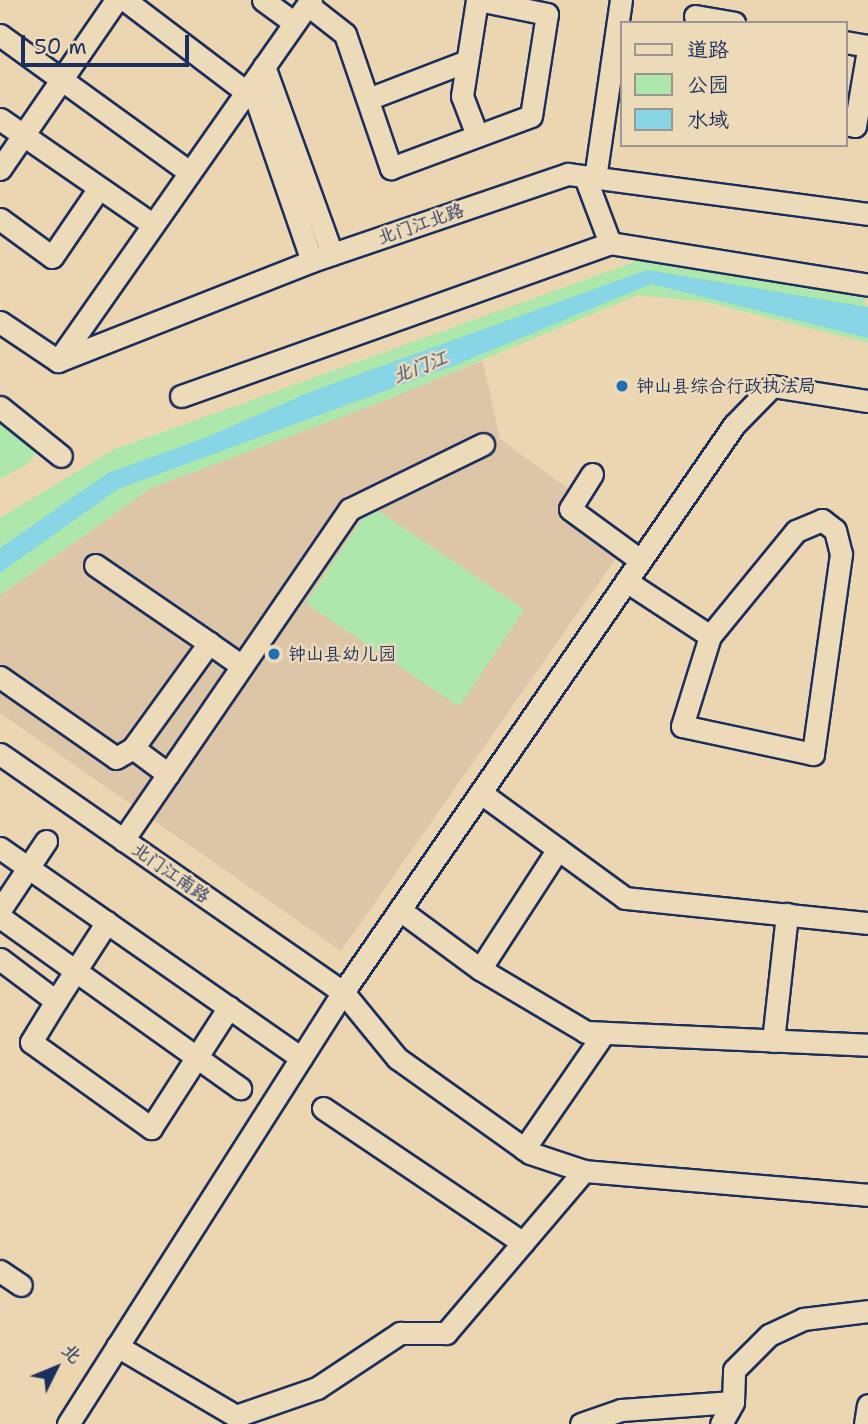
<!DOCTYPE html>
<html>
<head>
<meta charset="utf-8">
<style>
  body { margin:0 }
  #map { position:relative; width:868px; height:1424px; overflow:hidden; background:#ecd6b2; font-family:"Shantell Sans","LXGW WenKai TC",sans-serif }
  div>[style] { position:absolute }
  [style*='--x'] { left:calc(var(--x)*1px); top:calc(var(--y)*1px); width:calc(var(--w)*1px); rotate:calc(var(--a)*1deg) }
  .built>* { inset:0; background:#dcc6a7 }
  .green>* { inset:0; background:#ade7ac; transform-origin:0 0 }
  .water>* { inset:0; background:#87d5e5 }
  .roads { filter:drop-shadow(2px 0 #1b2f5e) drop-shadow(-2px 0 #1b2f5e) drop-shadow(0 2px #1b2f5e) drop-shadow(0 -2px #1b2f5e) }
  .minor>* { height:21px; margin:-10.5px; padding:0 10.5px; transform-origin:10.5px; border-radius:10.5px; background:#eddab8 }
  .dots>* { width:19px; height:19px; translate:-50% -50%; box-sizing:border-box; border:4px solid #eddab8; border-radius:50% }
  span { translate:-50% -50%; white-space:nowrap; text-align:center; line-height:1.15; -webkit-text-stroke:5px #eddab8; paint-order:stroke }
  .street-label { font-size:18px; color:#1b2f5e }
  .poi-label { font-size:18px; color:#1b2f5e }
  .left { translate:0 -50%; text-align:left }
  .water-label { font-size:19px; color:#2b4872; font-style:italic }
  .legend { position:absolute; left:620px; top:21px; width:228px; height:126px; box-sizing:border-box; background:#eddab8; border:2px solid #999694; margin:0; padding:9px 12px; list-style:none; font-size:21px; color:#1b2f5e }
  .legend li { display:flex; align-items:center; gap:14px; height:35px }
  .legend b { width:35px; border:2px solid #999694 }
  .north { position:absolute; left:21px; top:1333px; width:70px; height:70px; -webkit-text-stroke:5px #eddab8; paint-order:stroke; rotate:47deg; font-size:19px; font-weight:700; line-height:28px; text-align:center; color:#1b2f5e }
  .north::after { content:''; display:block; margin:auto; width:24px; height:32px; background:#1b2f5e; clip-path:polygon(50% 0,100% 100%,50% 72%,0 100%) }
  .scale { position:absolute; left:21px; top:35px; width:168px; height:32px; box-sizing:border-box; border:4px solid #1b2f5e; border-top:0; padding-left:9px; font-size:21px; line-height:24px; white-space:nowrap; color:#1b2f5e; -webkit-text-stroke:5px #eddab8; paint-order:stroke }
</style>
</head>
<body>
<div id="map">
  <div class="built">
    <i style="clip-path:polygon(483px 361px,500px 439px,574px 493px,619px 554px,341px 951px,0 713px,0 595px,151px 488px)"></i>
  </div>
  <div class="green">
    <i style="clip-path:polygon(637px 261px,865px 295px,868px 343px,706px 302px,638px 295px,384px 401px,151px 488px,0 595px,0 518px,113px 450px)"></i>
    <i style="clip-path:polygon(0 417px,39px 447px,29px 463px,0 479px)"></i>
    <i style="left:371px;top:506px;width:185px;height:117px;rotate:34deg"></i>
  </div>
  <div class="water">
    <i style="clip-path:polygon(647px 270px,868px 307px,868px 338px,651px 284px,458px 364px,118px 489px,0 573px,0 548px,108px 473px,207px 437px,310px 392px)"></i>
  </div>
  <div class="roads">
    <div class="minor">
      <i style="--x:125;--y:0;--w:152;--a:37.2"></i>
      <i style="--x:263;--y:0;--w:39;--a:36"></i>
      <i style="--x:477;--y:0;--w:97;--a:98.9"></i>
      <i style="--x:462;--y:96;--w:42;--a:69"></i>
      <i style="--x:308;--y:5;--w:47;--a:38.1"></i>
      <i style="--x:345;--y:34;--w:142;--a:71.1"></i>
      <i style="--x:391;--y:168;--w:149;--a:-20.4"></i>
      <i style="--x:531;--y:116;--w:103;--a:-81.1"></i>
      <i style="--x:547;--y:14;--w:70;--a:-168.5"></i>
      <i style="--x:695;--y:16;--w:40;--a:10"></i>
      <i style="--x:0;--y:35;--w:233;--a:35.9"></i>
      <i style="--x:845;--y:42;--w:23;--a:10"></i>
      <i style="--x:264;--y:66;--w:200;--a:70.1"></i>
      <i style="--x:251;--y:85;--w:186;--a:70.9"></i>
      <i style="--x:368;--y:99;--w:106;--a:-21"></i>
      <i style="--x:0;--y:119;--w:185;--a:34.6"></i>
      <i style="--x:845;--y:124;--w:10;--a:11"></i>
      <i style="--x:855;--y:126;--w:77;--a:-80.3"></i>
      <i style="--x:0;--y:169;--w:205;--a:-55.5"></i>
      <i style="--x:585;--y:177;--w:71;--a:69.3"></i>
      <i style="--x:595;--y:178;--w:180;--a:-81.7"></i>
      <i style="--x:0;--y:219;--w:64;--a:36.2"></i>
      <i style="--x:52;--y:257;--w:83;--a:-55.7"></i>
      <i style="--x:0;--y:322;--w:70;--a:33.9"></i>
      <i style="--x:58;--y:361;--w:273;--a:-21.5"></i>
      <i style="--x:312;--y:261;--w:270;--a:-18.8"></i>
      <i style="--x:568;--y:174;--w:303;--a:7.6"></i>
      <i style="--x:58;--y:361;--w:441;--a:-55"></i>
      <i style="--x:181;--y:396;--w:455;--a:-19.6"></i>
      <i style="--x:610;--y:243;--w:261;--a:9.2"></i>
      <i style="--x:0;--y:407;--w:78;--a:38.8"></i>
      <i style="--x:592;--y:474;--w:41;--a:122.2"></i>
      <i style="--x:570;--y:509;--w:87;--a:36.1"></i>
      <i style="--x:626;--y:581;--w:100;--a:33.2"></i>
      <i style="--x:710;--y:636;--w:136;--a:-50.7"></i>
      <i style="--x:796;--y:531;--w:28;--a:-23"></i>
      <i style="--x:822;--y:520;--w:16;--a:38"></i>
      <i style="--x:835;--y:530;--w:25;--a:76"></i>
      <i style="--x:841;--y:554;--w:202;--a:98"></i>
      <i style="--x:813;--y:754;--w:134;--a:-167.9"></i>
      <i style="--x:682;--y:726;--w:94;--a:-72.7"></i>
      <i style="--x:209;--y:643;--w:40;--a:34.9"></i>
      <i style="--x:0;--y:677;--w:141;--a:34.9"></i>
      <i style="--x:116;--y:758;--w:20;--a:-30"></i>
      <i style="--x:133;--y:748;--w:130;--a:-54.1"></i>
      <i style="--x:209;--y:643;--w:138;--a:-145.6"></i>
      <i style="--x:133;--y:748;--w:44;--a:36.6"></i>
      <i style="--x:0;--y:754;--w:417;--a:34.8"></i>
      <i style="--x:343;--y:992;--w:85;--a:50.7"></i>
      <i style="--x:397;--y:1058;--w:163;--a:35.5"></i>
      <i style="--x:530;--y:1153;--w:57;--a:18.4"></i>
      <i style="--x:584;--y:1171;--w:285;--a:4.8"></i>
      <i style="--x:481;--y:793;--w:178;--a:36.1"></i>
      <i style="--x:625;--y:898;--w:244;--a:5.9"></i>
      <i style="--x:123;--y:840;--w:401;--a:-55.6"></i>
      <i style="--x:350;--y:509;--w:148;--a:-26"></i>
      <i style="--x:0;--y:848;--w:367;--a:34.9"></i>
      <i style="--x:558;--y:849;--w:143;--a:123"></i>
      <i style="--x:480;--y:969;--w:123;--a:30.7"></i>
      <i style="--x:586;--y:1032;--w:282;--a:2.6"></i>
      <i style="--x:0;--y:910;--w:83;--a:-56.3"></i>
      <i style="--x:400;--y:910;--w:99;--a:36.4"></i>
      <i style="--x:0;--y:917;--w:295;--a:35.5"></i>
      <i style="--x:0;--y:959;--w:70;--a:36.9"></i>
      <i style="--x:56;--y:1001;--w:48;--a:121.4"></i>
      <i style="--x:31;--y:1042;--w:148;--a:35.6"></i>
      <i style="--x:151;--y:1128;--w:144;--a:-57.2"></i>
      <i style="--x:56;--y:1001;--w:94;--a:-57.2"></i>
      <i style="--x:773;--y:1041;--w:128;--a:-83.7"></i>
      <i style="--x:323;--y:1108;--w:241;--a:34"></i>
      <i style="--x:524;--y:1149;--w:141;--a:-55.4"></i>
      <i style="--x:0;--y:1271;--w:25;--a:34"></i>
      <i style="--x:117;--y:1346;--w:138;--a:30.5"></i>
      <i style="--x:236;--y:1416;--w:86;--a:-19.1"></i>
      <i style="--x:317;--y:1388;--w:100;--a:-33.5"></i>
      <i style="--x:400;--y:1333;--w:46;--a:0"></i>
      <i style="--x:446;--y:1333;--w:213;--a:-49.6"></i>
      <i style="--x:68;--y:1424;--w:512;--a:-57.52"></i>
      <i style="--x:343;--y:992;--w:689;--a:-55.41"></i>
      <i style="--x:734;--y:425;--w:54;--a:-45.7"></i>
      <i style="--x:772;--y:386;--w:97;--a:8.9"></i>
      <i style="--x:581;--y:1424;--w:42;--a:-19.3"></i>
      <i style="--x:621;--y:1410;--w:112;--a:-4.1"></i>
      <i style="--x:733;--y:1402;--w:32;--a:-88"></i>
      <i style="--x:734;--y:1370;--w:49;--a:-45"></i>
      <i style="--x:769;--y:1335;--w:38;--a:-25"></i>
      <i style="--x:803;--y:1319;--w:65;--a:-7"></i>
      <i style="--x:721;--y:1424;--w:25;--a:-61"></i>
      <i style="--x:865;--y:1424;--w:19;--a:-81"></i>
    </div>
  </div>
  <div class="dots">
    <i style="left:622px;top:386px;background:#1f6fb2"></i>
    <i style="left:274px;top:654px;background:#1f6fb2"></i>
  </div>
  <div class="street-label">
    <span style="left:421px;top:224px;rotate:-19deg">北门江北路</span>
    <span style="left:171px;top:873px;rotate:35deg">北门江南路</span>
  </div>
  <div class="poi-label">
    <span class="left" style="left:636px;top:386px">钟山县综合行政执法局</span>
    <span class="left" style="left:288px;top:654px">钟山县幼儿园</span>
  </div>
  <div class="water-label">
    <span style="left:420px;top:367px;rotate:-21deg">北门江</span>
  </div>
  <ul class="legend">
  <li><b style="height:9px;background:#eddab8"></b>道路</li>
  <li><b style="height:19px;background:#ade7ac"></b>公园</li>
  <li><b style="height:19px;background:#87d5e5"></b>水域</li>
  </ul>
  <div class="north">北</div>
  <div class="scale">50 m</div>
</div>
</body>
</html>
